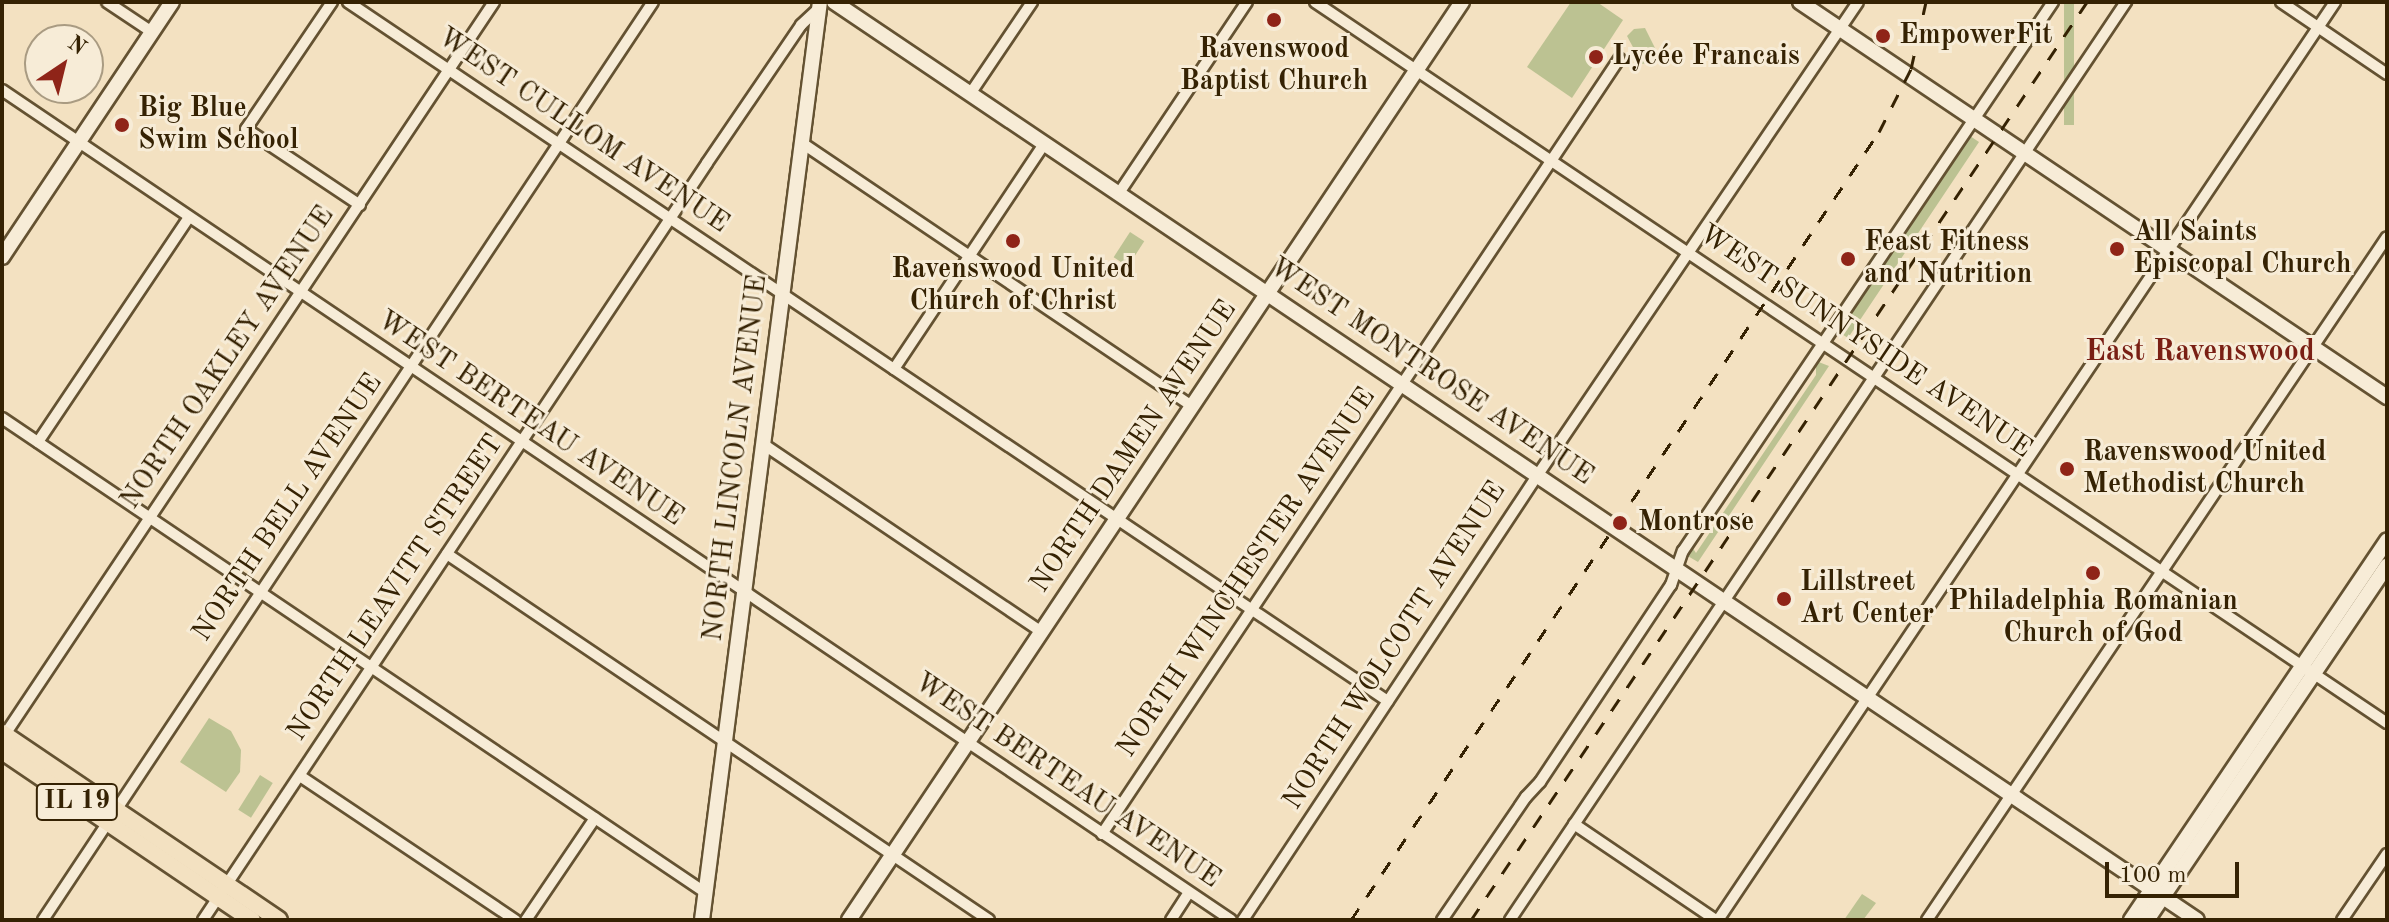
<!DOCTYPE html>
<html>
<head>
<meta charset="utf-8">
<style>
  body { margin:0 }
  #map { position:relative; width:2389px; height:922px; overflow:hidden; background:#f3e1c1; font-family:"Old Standard TT",serif }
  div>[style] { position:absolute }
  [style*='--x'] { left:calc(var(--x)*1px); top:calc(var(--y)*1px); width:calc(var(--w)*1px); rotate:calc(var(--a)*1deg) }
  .green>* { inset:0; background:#bcc292; transform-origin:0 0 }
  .roads { filter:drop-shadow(2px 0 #645232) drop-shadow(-2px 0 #645232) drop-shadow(0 2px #645232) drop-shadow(0 -2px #645232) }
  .street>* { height:10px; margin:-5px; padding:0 5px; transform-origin:5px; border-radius:5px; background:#f7ecd7 }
  .secondary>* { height:14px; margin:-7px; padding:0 7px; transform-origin:7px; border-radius:7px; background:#f7ecd7 }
  .primary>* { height:16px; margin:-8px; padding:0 8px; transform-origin:8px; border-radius:8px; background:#f3e1c1 }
  .rail>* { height:3px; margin-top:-1.5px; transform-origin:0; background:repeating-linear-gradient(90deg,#352203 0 14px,transparent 0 28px) }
  .dots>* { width:22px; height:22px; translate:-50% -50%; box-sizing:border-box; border:4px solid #f7ecd7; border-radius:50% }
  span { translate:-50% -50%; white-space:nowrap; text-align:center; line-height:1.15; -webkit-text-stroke:6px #f7ecd7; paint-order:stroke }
  .shield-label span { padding:2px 6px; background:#f7ecd7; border:2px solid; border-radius:6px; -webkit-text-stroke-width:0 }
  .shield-label { font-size:26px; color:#352203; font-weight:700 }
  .poi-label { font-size:28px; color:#352203; font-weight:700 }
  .left { translate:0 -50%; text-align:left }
  .street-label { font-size:28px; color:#352203 }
  .neighbourhood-label { font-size:30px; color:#7a1f14; font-weight:700 }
  .frame { position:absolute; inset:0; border:4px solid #352203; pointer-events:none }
  .north { position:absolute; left:24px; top:24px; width:80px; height:80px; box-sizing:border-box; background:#f7ecd7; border:2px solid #a99b82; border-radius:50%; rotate:35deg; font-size:22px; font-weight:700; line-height:32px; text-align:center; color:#352203 }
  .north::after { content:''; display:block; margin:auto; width:28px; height:36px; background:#8f2418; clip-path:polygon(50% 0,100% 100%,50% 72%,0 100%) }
  .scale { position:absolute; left:2105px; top:862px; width:134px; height:36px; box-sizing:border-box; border:4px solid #352203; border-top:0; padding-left:10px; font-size:24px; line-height:28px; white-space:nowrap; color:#352203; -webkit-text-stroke:6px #f7ecd7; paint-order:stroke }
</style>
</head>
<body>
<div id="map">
  <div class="green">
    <i style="clip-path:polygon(1571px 2px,1597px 2px,1623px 20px,1572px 98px,1527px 67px)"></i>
    <i style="left:2064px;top:2px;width:10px;height:123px"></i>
    <i style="clip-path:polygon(1645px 28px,1658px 54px,1651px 62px,1642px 64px,1627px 36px,1634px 29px)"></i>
    <i style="clip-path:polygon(1967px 134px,1979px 142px,1848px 338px,1837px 331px,1846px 322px,1962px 150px)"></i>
    <i style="left:1130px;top:232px;width:17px;height:30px;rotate:33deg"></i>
    <i style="clip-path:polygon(1816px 361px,1829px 366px,1698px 562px,1686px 555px,1692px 547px,1696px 553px,1816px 375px)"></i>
    <i style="clip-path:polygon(209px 718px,231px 731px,241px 750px,240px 772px,226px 792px,180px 762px)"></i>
    <i style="left:260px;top:775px;width:15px;height:41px;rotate:32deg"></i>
    <i style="clip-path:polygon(1862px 894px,1876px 903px,1863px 920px,1844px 920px)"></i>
  </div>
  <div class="roads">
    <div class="street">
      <i style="--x:107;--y:2;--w:54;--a:33.7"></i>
      <i style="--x:332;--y:2;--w:153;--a:124.1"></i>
      <i style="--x:246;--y:129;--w:137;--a:33.7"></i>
      <i style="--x:348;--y:2;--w:1253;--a:33.91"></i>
      <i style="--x:1315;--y:2;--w:1292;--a:33.92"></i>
      <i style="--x:2281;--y:2;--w:128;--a:34.2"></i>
      <i style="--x:2;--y:90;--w:1483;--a:34.03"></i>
      <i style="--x:970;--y:94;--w:111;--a:-56"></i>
      <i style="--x:802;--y:143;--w:470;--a:34"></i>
      <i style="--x:1119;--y:193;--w:230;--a:-56.2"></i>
      <i style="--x:894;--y:369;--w:270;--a:-56.3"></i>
      <i style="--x:2;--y:418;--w:849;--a:34.01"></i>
      <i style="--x:38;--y:442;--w:271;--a:-56.1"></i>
      <i style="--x:763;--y:444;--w:336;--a:34"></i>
      <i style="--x:447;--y:554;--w:654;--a:34.03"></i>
      <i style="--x:2;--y:739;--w:886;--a:-56.27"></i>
      <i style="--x:300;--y:776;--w:259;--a:33.8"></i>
      <i style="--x:1574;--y:824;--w:171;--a:34.1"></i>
      <i style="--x:1102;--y:834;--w:932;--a:-56.29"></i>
      <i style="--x:43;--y:920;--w:1102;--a:-56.4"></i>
      <i style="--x:203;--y:920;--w:909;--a:-56.34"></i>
      <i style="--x:707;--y:163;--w:167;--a:-55.7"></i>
      <i style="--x:801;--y:25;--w:25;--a:-43"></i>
      <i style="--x:526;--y:920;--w:123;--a:-55.9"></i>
      <i style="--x:1171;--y:920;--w:33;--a:-57"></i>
      <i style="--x:1243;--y:920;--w:533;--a:-56.49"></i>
      <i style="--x:1537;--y:476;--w:572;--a:-55.89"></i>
      <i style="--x:1442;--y:920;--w:149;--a:-55.7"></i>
      <i style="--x:1526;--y:797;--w:21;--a:-47"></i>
      <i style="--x:1540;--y:782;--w:237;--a:-56.4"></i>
      <i style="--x:1671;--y:585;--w:36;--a:-71"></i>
      <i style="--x:1683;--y:551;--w:662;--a:-56.02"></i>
      <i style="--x:1510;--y:920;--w:1106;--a:-56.14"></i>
      <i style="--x:1718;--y:920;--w:1106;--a:-56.09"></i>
      <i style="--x:1927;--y:920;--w:823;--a:-56.04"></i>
      <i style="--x:2342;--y:920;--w:80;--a:-55.7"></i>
    </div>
    <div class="secondary">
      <i style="--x:834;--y:2;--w:1643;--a:33.96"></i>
      <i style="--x:1800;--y:2;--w:708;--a:33.94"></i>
      <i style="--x:2;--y:257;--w:306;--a:-56.3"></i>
      <i style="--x:702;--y:920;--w:926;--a:-82.68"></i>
      <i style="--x:849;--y:920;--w:1104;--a:-56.27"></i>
      <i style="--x:2131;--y:920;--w:458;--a:-56"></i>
      <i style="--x:2147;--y:920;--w:428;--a:-55.9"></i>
    </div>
    <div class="primary">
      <i style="--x:2;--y:733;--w:334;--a:34"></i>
      <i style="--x:2;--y:751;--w:302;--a:34.1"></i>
    </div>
  </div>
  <div class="rail">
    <i style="--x:1351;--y:920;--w:949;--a:-56.18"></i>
    <i style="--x:1879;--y:132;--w:71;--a:-63.1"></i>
    <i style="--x:1911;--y:69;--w:69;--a:-77.4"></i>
    <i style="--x:1471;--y:920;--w:1106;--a:-56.14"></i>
  </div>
  <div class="dots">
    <i style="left:1274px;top:20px;background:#8f2418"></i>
    <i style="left:1883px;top:36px;background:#8f2418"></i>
    <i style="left:1596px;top:57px;background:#8f2418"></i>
    <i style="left:122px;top:125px;background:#8f2418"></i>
    <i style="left:1013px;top:241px;background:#8f2418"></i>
    <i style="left:2117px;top:249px;background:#8f2418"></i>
    <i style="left:1848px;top:259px;background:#8f2418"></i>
    <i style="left:2067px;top:469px;background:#8f2418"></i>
    <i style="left:1620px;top:523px;background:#8f2418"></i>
    <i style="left:2093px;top:573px;background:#8f2418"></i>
    <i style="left:1784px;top:599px;background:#8f2418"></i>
  </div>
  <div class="shield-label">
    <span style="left:77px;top:802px">IL 19</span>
  </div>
  <div class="poi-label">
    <span class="left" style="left:1899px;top:36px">EmpowerFit</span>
    <span style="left:1274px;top:66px">Ravenswood<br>Baptist Church</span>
    <span class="left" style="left:1612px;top:57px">Lycée Francais</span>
    <span class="left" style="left:138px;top:125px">Big Blue<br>Swim School</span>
    <span class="left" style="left:2133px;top:249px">All Saints<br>Episcopal Church</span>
    <span class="left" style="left:1864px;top:259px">Feast Fitness<br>and Nutrition</span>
    <span style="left:1013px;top:286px">Ravenswood United<br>Church of Christ</span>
    <span class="left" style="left:2083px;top:469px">Ravenswood United<br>Methodist Church</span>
    <span class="left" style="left:1638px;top:523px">Montrose</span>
    <span class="left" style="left:1800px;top:599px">Lillstreet<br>Art Center</span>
    <span style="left:2093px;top:618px">Philadelphia Romanian<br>Church of God</span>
  </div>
  <div class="street-label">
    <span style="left:583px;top:131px;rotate:34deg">WEST CULLOM AVENUE</span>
    <span style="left:1865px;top:342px;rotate:34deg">WEST SUNNYSIDE AVENUE</span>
    <span style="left:228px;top:358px;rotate:-56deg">NORTH OAKLEY AVENUE</span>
    <span style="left:1431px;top:372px;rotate:34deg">WEST MONTROSE AVENUE</span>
    <span style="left:530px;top:419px;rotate:34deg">WEST BERTEAU AVENUE</span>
    <span style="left:1134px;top:447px;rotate:-56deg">NORTH DAMEN AVENUE</span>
    <span style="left:736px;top:458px;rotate:-83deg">NORTH LINCOLN AVENUE</span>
    <span style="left:288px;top:508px;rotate:-56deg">NORTH BELL AVENUE</span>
    <span style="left:1247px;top:573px;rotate:-56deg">NORTH WINCHESTER AVENUE</span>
    <span style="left:396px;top:588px;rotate:-56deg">NORTH LEAVITT STREET</span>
    <span style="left:1395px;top:646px;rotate:-57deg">NORTH WOLCOTT AVENUE</span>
    <span style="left:1067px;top:781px;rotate:34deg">WEST BERTEAU AVENUE</span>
  </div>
  <div class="neighbourhood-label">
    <span style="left:2200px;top:352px">East Ravenswood</span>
  </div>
  <div class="frame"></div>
  <div class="north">N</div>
  <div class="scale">100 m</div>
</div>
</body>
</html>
